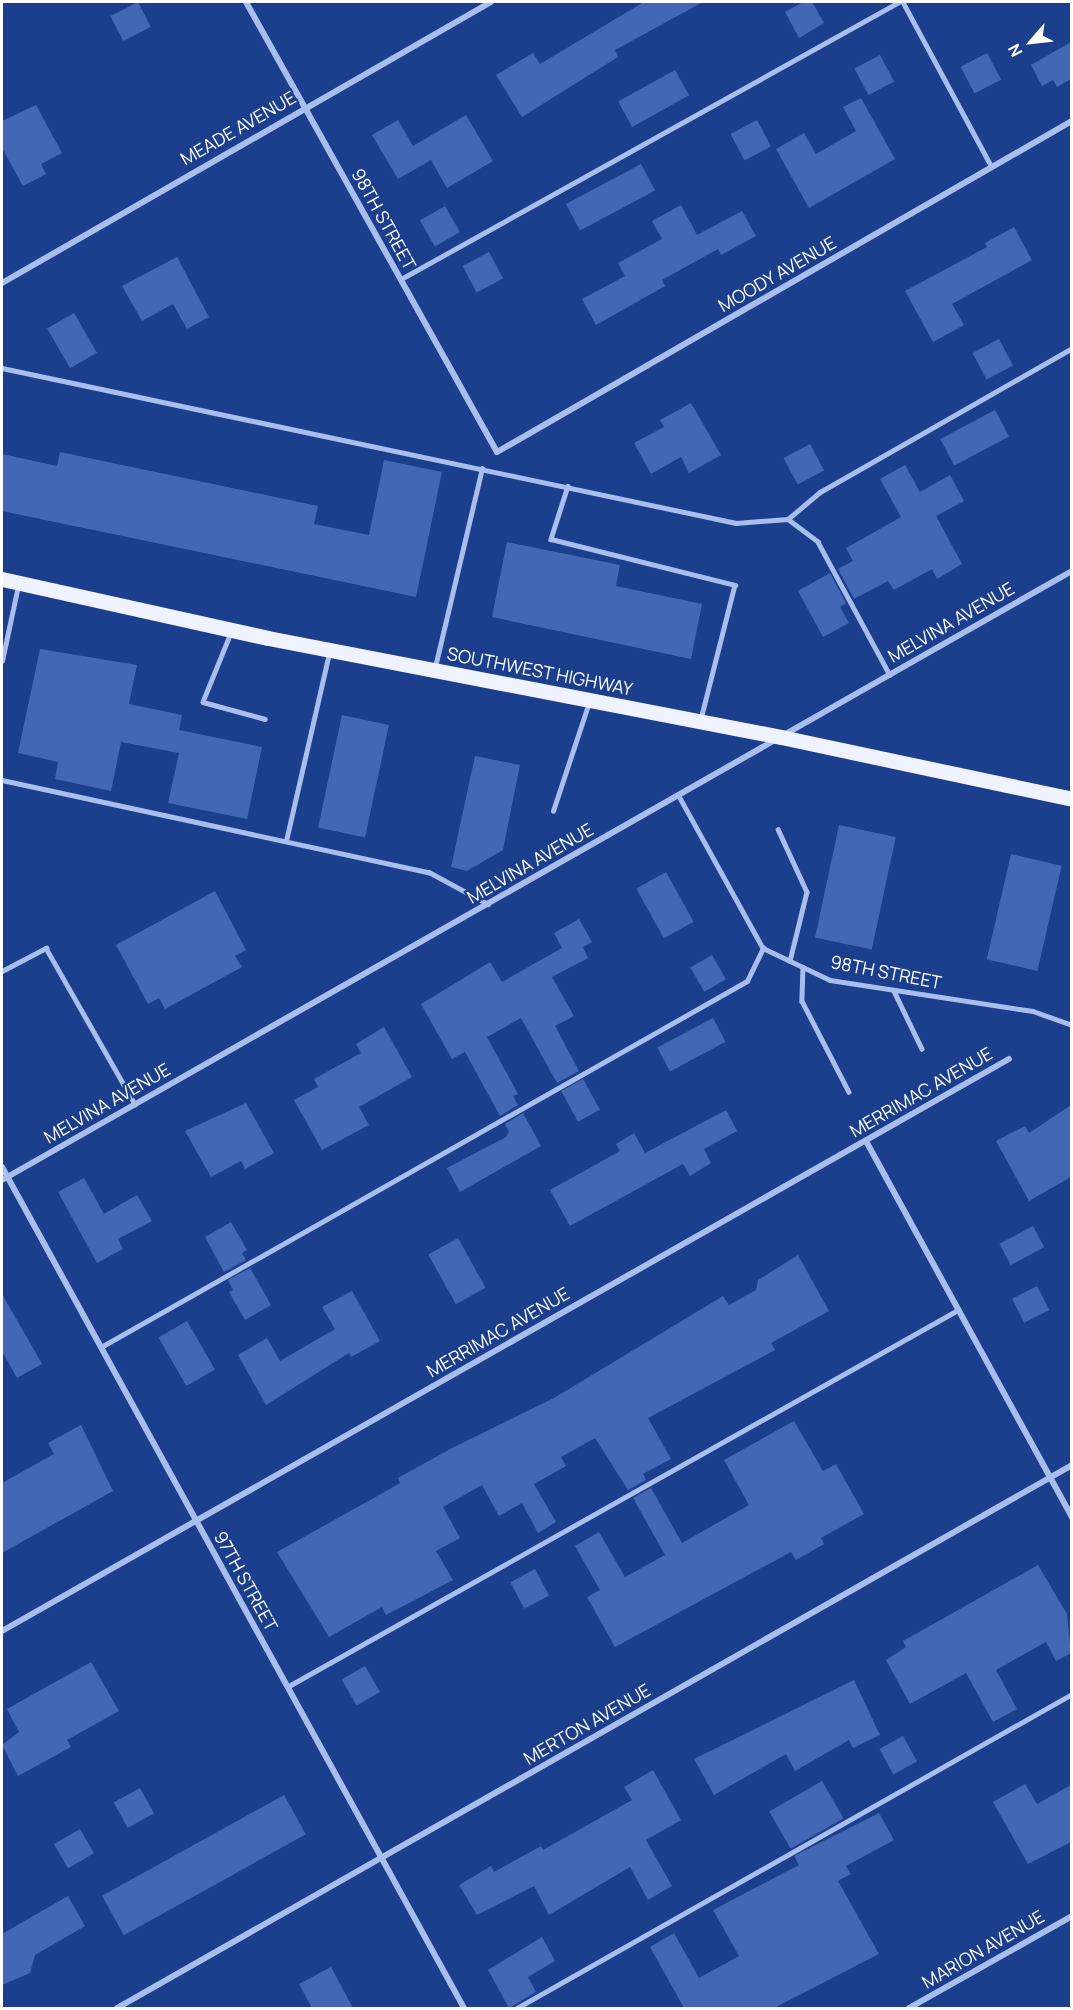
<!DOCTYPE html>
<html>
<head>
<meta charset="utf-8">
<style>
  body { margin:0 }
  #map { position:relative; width:1073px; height:2010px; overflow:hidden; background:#1b3e8d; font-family:Manrope,sans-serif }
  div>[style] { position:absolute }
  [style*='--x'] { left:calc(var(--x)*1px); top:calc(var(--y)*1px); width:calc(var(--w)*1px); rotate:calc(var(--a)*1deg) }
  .building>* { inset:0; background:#4467b5; transform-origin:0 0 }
  .service>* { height:4.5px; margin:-2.25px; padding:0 2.25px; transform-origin:2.25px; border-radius:2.25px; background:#a8beed }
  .minor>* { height:6px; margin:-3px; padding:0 3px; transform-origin:3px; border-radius:3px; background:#a8beed }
  .primary>* { height:15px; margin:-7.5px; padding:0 7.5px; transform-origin:7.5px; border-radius:7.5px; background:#eff3ff }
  span { translate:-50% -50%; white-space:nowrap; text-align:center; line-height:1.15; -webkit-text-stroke:4.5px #1b3e8d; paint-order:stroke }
  .street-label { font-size:18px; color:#fff }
  .frame { position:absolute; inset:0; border:3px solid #fff; pointer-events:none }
  .north { position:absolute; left:1001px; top:12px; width:60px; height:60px; -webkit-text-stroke:4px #1b3e8d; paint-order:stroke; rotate:242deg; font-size:16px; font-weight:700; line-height:24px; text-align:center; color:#fff }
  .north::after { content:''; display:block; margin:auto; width:21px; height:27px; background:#fff; clip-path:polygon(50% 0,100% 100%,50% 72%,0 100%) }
</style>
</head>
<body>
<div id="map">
  <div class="building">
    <i style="left:138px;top:2px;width:28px;height:31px;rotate:63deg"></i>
    <i style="clip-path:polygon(644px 2px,703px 2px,615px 50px,618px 57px,522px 117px,496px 75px,533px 53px,540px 64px)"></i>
    <i style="clip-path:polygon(803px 2px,812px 2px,824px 23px,799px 38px,785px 12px)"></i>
    <i style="clip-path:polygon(1071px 42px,1071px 79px,1057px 87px,1053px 80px,1042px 86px,1031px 65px)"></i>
    <i style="left:987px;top:53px;width:30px;height:30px;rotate:62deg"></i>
    <i style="left:880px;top:55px;width:30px;height:29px;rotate:62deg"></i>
    <i style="left:675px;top:70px;width:29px;height:65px;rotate:61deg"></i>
    <i style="clip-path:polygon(861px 98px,895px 159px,809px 208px,776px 149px,804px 133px,816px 154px,856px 131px,843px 107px)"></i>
    <i style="clip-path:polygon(36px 105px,62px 153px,41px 164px,46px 174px,23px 186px,2px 148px,2px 121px)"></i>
    <i style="clip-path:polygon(466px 115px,493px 161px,447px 188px,431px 160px,398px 179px,372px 135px,398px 120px,413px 146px)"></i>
    <i style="left:757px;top:120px;width:30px;height:30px;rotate:62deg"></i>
    <i style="left:641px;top:164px;width:30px;height:85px;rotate:62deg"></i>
    <i style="clip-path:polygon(681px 205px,697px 235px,742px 211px,756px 236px,721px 255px,718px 249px,662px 280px,665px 286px,596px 325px,582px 299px,625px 276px,618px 263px,662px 239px,652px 221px)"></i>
    <i style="left:445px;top:206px;width:30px;height:29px;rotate:60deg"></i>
    <i style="clip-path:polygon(1014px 227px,1032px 260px,952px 304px,964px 325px,933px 342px,905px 291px,987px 247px,985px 243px)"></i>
    <i style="left:489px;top:252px;width:30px;height:30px;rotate:62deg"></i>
    <i style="clip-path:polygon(177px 257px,209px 317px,187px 329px,173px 304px,142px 321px,122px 286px)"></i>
    <i style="left:74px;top:313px;width:46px;height:31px;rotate:60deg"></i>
    <i style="left:999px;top:339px;width:30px;height:30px;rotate:62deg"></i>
    <i style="clip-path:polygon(691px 403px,721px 455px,689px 473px,681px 457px,651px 474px,634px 443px,664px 427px,660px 420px)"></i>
    <i style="left:995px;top:410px;width:30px;height:62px;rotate:62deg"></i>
    <i style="left:810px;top:444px;width:30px;height:30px;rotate:62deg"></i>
    <i style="clip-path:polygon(60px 452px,318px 506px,314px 524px,369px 535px,384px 460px,442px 472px,416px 597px,2px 511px,2px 454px,57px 466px)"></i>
    <i style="clip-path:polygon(905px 465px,920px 492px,950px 475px,964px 501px,936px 516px,962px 564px,937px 579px,932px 569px,894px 590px,888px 581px,854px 599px,838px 569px,853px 561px,846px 548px,901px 517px,880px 479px)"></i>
    <i style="clip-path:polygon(507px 542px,620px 565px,616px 586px,702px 604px,691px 659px,492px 617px)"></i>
    <i style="clip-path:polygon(830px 573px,846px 603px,840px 607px,849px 623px,823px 637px,798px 591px)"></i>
    <i style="clip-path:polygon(40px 649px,137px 665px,129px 704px,182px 715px,179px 730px,262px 747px,247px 819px,168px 803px,179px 753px,121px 742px,111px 791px,55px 779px,58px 762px,18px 753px)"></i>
    <i style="left:342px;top:715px;width:48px;height:115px;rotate:12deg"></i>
    <i style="clip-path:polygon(475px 756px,520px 765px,503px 850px,467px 871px,451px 867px)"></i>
    <i style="left:839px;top:825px;width:58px;height:115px;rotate:12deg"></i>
    <i style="left:1011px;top:854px;width:52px;height:108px;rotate:13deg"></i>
    <i style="left:666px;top:872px;width:57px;height:34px;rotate:61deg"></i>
    <i style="clip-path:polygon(215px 891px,246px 950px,235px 956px,242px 967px,165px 1009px,159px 998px,148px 1004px,116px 945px)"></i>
    <i style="clip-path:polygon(579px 919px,592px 942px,583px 947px,588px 958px,552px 977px,574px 1016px,555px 1026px,579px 1071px,557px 1083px,521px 1018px,487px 1037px,518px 1094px,513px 1096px,518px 1105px,500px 1116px,465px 1052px,452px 1059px,421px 1004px,490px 962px,502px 982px,562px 948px,554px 933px)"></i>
    <i style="left:712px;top:955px;width:28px;height:25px;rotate:60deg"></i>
    <i style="left:713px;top:1018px;width:27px;height:63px;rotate:62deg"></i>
    <i style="clip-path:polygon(384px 1027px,412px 1077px,359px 1107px,369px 1125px,322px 1150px,294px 1100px,318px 1087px,314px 1079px,361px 1053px,356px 1044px)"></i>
    <i style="left:583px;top:1079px;width:35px;height:25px;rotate:61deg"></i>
    <i style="clip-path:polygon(246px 1103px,274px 1153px,245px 1169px,241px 1161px,211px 1177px,185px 1131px)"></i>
    <i style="clip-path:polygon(1071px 1105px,1071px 1177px,1029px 1201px,996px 1141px,1025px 1126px,1029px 1133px)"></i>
    <i style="clip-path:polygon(726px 1110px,737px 1131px,704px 1149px,711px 1163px,690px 1176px,683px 1164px,570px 1226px,550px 1190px,620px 1151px,616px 1144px,634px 1133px,645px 1153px)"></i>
    <i style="clip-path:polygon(523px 1113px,541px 1146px,460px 1192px,447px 1168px,506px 1137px,509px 1132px,505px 1124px)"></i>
    <i style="clip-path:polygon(84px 1178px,104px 1214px,137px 1195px,152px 1221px,118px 1239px,123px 1249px,97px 1263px,58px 1192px)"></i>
    <i style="clip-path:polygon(231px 1222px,247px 1250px,242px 1253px,246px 1260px,224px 1272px,205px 1237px)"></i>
    <i style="left:1033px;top:1226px;width:24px;height:38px;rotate:62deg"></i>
    <i style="left:458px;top:1238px;width:57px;height:34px;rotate:61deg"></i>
    <i style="clip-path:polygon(798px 1255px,829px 1311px,771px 1343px,775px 1350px,648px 1418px,671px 1459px,643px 1474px,646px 1480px,628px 1490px,595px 1438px,561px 1457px,566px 1466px,534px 1484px,556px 1522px,538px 1533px,522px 1503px,499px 1516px,482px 1485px,443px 1507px,460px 1538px,436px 1551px,453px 1580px,386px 1615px,382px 1607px,329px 1637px,277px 1552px,388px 1490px,400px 1483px,398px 1478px,450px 1449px,554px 1398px,723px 1296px,729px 1305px,756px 1290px,758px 1280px)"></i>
    <i style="clip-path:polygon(250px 1268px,271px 1305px,245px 1320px,229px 1292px,233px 1290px,228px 1280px)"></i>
    <i style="left:1037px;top:1286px;width:27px;height:28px;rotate:63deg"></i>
    <i style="clip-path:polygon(352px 1291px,380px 1341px,351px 1357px,349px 1353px,266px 1405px,238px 1355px,267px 1338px,280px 1361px,335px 1329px,322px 1307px)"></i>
    <i style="clip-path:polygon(2px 1294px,42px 1364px,17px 1378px,2px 1351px)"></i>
    <i style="left:187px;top:1321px;width:56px;height:33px;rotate:60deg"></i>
    <i style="clip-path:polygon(794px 1421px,823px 1471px,836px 1464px,864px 1514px,821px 1538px,824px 1544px,796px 1560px,791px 1552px,615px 1647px,587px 1597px,600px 1590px,575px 1546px,599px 1532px,625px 1577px,665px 1555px,633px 1498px,651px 1488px,682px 1543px,749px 1505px,724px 1460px)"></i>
    <i style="clip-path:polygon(81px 1425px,113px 1491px,2px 1553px,2px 1483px,54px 1454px,48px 1443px)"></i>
    <i style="clip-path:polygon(1038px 1565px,1067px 1614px,1071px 1653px,1056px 1661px,1046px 1642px,996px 1670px,1017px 1709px,993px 1722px,966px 1673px,910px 1704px,886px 1660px,906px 1647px,903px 1641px)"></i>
    <i style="left:535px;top:1569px;width:30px;height:28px;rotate:62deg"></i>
    <i style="clip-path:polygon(91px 1662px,119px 1711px,67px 1740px,71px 1747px,18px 1776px,2px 1745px,19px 1732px,7px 1709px)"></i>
    <i style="left:365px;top:1666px;width:30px;height:27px;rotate:60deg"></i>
    <i style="clip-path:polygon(854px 1680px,880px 1735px,853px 1748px,849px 1740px,795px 1771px,786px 1754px,714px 1795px,694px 1759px)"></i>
    <i style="left:903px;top:1736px;width:29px;height:27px;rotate:61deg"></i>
    <i style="clip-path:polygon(653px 1770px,681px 1820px,646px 1840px,672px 1886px,648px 1900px,630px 1867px,549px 1915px,534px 1886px,477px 1915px,459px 1885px,491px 1866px,494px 1872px,541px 1846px,543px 1850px,632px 1800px,624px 1787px)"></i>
    <i style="left:822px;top:1781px;width:43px;height:61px;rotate:60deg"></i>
    <i style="clip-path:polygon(1025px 1784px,1037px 1804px,1071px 1785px,1071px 1842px,1028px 1864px,993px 1802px)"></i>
    <i style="left:140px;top:1788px;width:29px;height:30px;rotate:61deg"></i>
    <i style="left:284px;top:1795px;width:45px;height:208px;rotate:61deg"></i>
    <i style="clip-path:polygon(879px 1813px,894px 1840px,846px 1866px,851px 1874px,838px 1881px,879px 1954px,774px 2008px,684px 2008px,650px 1947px,674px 1933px,699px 1978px,739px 1956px,713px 1910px,799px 1865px,794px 1856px)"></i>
    <i style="left:80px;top:1829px;width:28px;height:30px;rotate:60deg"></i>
    <i style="clip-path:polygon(68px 1896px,85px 1926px,35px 1955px,30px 1973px,2px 1985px,2px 1934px)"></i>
    <i style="clip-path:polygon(542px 1937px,555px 1961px,528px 1977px,536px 1992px,509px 2008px,488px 1970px)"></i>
    <i style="clip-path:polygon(331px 1967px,353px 2008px,312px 2008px,299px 1984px)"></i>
  </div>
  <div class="service">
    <i style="--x:903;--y:2;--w:187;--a:61.7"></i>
    <i style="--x:401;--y:279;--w:570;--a:-29.08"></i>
    <i style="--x:2;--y:368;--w:750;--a:11.92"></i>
    <i style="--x:736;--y:523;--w:52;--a:-4.4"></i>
    <i style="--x:788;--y:519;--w:38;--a:37"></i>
    <i style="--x:818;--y:542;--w:151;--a:61.6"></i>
    <i style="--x:568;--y:486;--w:56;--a:107.8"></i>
    <i style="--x:551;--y:539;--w:190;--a:14"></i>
    <i style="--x:735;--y:585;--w:138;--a:104.2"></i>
    <i style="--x:788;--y:519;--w:42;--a:-40.2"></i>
    <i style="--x:820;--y:492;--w:290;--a:-29.7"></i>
    <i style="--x:231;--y:633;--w:74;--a:112.1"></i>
    <i style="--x:203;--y:702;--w:64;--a:15.3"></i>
    <i style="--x:2;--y:661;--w:77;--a:-78"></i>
    <i style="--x:435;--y:667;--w:204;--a:-76.7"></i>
    <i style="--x:2;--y:780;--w:437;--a:12.2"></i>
    <i style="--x:429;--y:872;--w:67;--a:28.5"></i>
    <i style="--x:679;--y:796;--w:174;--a:61.1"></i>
    <i style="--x:763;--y:948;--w:74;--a:25.5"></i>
    <i style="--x:830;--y:980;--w:205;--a:8.7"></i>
    <i style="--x:1033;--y:1011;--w:41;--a:19.7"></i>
    <i style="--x:553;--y:811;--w:115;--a:-71.7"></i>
    <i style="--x:778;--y:829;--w:69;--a:65.3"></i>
    <i style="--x:807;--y:892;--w:71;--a:103.8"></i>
    <i style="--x:286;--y:841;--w:193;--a:-77.1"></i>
    <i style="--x:803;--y:967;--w:34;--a:92"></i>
    <i style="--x:802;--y:1001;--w:102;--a:62.7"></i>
    <i style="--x:2;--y:971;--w:50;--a:-27.6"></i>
    <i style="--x:46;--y:948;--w:180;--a:60.3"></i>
    <i style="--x:894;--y:991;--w:64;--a:64.2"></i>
    <i style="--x:101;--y:1347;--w:742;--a:-29.53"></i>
    <i style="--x:747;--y:981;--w:37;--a:-64"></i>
    <i style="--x:287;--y:1687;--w:770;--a:-29.33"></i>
    <i style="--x:517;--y:2008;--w:638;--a:-29.5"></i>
  </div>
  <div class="minor">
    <i style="--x:246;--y:2;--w:515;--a:60.85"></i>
    <i style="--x:497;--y:452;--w:663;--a:-29.93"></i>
    <i style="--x:2;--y:283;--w:564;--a:-29.88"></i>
    <i style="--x:866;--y:1141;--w:430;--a:61.3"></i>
    <i style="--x:2;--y:1167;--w:960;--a:61.22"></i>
    <i style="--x:2;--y:1180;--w:1231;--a:-29.65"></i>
    <i style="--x:2;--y:1631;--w:1158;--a:-29.6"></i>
    <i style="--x:117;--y:2008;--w:1099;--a:-29.62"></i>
    <i style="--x:909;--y:2008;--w:187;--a:-29.4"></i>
  </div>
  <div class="primary">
    <i style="--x:2;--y:579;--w:272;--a:12.5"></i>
    <i style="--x:268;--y:638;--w:522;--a:10.92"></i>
    <i style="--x:781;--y:737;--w:298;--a:12"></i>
  </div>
  <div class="street-label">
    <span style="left:238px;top:128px;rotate:-30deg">MEADE AVENUE</span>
    <span style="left:384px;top:219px;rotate:61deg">98TH STREET</span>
    <span style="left:777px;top:274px;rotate:-30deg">MOODY AVENUE</span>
    <span style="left:951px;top:622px;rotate:-30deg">MELVINA AVENUE</span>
    <span style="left:540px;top:671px;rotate:11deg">SOUTHWEST HIGHWAY</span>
    <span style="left:530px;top:863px;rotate:-30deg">MELVINA AVENUE</span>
    <span style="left:886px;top:972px;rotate:11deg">98TH STREET</span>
    <span style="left:921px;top:1092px;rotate:-30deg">MERRIMAC AVENUE</span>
    <span style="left:107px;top:1103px;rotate:-30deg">MELVINA AVENUE</span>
    <span style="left:498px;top:1332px;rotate:-30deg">MERRIMAC AVENUE</span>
    <span style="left:246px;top:1581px;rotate:61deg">97TH STREET</span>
    <span style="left:587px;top:1724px;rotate:-30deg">MERTON AVENUE</span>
    <span style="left:983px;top:1949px;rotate:-30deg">MARION AVENUE</span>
  </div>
  <div class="frame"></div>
  <div class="north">N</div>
</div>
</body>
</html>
